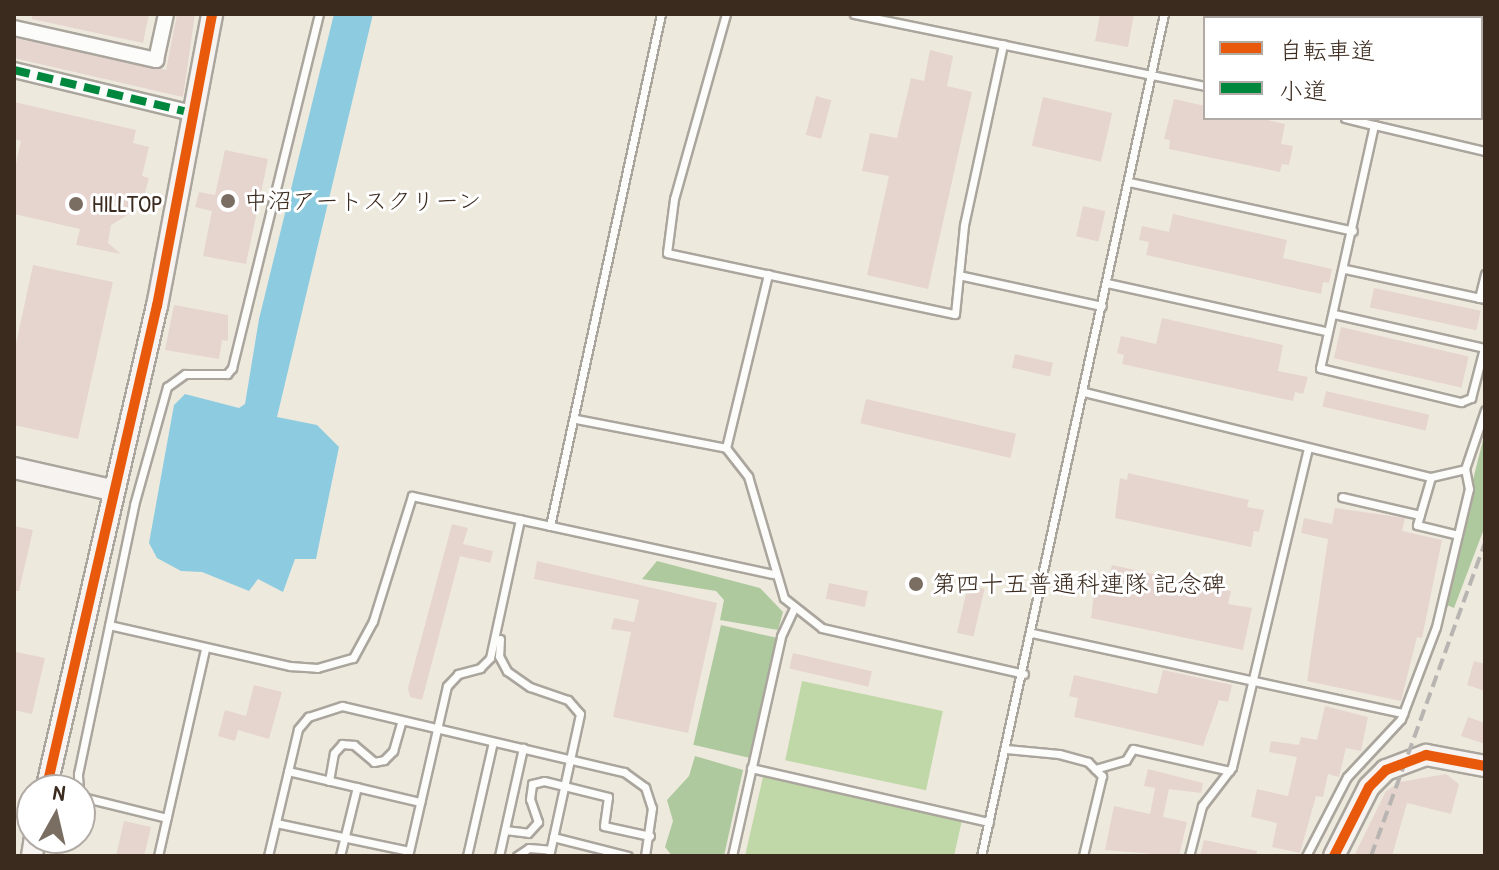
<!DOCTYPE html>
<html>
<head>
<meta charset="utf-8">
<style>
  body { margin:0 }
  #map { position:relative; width:1499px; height:870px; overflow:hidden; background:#eee9dd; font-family:"Patrick Hand","Klee One",sans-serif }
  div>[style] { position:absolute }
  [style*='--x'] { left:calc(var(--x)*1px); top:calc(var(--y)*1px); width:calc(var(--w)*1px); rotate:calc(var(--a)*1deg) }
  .green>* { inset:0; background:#c0d8a7; transform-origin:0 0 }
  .forest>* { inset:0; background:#afc99e; transform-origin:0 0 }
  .water>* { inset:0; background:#8dcce0 }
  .building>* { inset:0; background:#e6d5cf; transform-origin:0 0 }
  .roads { filter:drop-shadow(2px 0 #aaa59d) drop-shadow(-2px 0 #aaa59d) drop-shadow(0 2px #aaa59d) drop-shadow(0 -2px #aaa59d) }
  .lane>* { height:7px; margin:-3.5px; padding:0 3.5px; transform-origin:3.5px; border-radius:3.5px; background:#fcfcfa }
  .street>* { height:14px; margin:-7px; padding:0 7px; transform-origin:7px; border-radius:7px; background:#fcfcfa }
  .secondary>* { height:20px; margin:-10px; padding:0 10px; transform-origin:10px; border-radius:10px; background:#f7f3f0 }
  .rail>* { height:4px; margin-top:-2px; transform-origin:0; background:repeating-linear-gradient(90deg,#b7b4b1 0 12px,transparent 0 18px) }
  .quiet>* { height:8px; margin-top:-4px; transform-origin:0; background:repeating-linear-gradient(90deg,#00873e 0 16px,transparent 0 24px) }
  .cycleway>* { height:10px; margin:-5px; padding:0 5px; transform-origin:5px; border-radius:5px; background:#e8590c }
  .dots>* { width:22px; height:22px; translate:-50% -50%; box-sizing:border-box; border:4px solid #fff; border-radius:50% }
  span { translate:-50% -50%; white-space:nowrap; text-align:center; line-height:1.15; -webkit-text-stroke:6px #fff; paint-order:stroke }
  .poi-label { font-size:24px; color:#3b2a1e }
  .left { translate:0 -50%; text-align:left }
  .frame { position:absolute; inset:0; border:16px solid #3b2a1e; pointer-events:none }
  .legend { position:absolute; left:1203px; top:16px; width:280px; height:104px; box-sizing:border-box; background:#fff; border:2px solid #b1aaa5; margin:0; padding:10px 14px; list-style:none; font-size:24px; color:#3b2a1e }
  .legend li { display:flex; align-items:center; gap:16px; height:40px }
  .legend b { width:40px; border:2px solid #b1aaa5 }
  .north { position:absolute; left:16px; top:774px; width:80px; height:80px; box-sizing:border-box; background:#fff; border:2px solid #b1aaa5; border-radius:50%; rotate:8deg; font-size:22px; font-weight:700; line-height:32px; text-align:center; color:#3b2a1e }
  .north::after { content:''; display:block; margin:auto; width:28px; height:36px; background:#7a6d61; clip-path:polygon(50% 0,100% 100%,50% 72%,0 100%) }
</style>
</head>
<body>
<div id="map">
  <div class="green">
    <i style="left:802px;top:681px;width:144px;height:81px;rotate:12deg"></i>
    <i style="clip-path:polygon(763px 777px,962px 820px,954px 856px,745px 856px)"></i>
  </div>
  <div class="forest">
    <i style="clip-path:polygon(1485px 432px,1485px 526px,1454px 608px,1442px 603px)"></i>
    <i style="clip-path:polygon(657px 561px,760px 588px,783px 612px,778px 630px,720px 620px,724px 600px,716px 591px,642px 579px)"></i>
    <i style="left:721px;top:625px;width:57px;height:123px;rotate:13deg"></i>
    <i style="clip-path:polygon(695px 756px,743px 770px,724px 856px,672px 856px,665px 847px,673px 821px,667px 800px,689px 776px)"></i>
  </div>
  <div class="water">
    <i style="clip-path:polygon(334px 14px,373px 14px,277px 417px,317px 425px,339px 447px,316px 559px,295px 559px,283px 592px,258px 579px,249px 591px,202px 572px,181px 571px,157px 558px,149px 543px,174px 405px,185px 394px,239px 408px,245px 404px,259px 319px)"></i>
  </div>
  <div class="building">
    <i style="clip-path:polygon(32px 14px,149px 14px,143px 43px,32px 19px)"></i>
    <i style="clip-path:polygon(177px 14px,195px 14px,183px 97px,14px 58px,14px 38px,166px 70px)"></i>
    <i style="clip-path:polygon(1100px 14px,1134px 14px,1128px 47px,1095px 41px)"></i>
    <i style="clip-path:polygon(930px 50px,953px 56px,947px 86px,972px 92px,928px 289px,867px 275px,889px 176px,862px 171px,870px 133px,897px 138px,911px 78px,924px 81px)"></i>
    <i style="left:816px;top:96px;width:16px;height:40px;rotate:15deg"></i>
    <i style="left:1043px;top:97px;width:71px;height:50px;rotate:13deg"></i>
    <i style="clip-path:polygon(1174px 99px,1205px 106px,1205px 118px,1258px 118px,1285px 124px,1281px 144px,1293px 146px,1289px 165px,1282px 164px,1280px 172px,1169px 149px,1170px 140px,1164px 139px)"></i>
    <i style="clip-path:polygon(14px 102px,136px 130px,133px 143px,149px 147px,142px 176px,149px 178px,144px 196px,132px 212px,111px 225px,108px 243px,121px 254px,76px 245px,80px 229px,14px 214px,14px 172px,21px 141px,14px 139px)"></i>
    <i style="clip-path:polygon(225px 150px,268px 159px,246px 264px,203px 256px,212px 211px,195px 207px,199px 192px,215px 195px)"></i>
    <i style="left:1083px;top:206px;width:23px;height:31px;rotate:13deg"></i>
    <i style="clip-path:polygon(1173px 214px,1287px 240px,1283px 258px,1332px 269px,1329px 283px,1323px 282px,1321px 294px,1146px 255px,1149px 242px,1139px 240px,1142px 226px,1169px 232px)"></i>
    <i style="clip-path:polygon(33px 265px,113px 282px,78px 439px,14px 425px,14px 353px)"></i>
    <i style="left:1374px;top:288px;width:109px;height:20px;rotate:12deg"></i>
    <i style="clip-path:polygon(174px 305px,228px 315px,228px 341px,222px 340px,219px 359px,165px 350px)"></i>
    <i style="clip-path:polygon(1162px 318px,1283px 345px,1278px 371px,1308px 377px,1303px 394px,1295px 392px,1293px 401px,1122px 364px,1124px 355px,1117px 353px,1121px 336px,1156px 344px)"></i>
    <i style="left:1341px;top:327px;width:131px;height:32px;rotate:13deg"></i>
    <i style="left:1015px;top:354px;width:39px;height:14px;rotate:13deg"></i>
    <i style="left:1326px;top:391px;width:106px;height:16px;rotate:13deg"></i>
    <i style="left:866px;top:399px;width:154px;height:25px;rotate:13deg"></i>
    <i style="clip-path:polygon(1128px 473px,1249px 500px,1247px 507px,1264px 510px,1259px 532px,1254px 531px,1251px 547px,1115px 518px,1120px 478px,1127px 480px)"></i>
    <i style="clip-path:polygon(1335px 508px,1405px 518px,1402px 531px,1442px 540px,1422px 638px,1417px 637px,1401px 701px,1307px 681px,1328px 539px,1301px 533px,1304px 518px,1332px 524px)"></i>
    <i style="clip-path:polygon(452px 524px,468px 528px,463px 544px,493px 551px,490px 563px,460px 556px,422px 700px,410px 697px,408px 688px)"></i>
    <i style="clip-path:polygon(14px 526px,33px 530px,19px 591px,14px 591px)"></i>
    <i style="clip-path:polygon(537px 561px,717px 603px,688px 733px,613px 717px,631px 632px,611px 629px,614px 618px,634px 622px,639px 600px,534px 579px)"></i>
    <i style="clip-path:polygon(1112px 565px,1231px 591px,1228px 604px,1252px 608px,1243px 650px,1091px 618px,1096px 578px,1108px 580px)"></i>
    <i style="left:829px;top:583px;width:40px;height:16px;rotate:12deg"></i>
    <i style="left:968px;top:585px;width:17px;height:49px;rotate:13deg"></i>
    <i style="clip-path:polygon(16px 652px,45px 658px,32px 714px,14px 710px)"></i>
    <i style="left:793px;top:653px;width:81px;height:16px;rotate:13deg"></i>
    <i style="clip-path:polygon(1474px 661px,1485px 664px,1485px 691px,1467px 685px)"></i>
    <i style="clip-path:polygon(1163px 670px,1232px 685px,1228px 702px,1219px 700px,1203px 746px,1074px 717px,1078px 698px,1069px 696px,1074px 675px,1157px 694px)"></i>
    <i style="clip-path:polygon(254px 685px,282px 692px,269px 739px,238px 730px,235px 741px,218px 736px,225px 710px,246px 716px)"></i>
    <i style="clip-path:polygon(1325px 706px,1368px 717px,1361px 751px,1346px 748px,1339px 777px,1328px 774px,1323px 797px,1316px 796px,1300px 853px,1272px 847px,1277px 823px,1251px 817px,1257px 789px,1288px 796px,1297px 757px,1269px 752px,1271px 741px,1299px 745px,1301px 737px,1317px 740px)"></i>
    <i style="clip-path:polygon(1468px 717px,1485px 723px,1485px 744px,1461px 736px)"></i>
    <i style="clip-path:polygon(1148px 769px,1203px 783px,1201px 793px,1169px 789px,1163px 817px,1187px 822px,1179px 856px,1105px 850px,1114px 806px,1150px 814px,1155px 788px,1144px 786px)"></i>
    <i style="clip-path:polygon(1446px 774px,1459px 784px,1451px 814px,1407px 803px,1392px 856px,1354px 856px,1386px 791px,1400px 782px)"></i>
    <i style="clip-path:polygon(124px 821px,151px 827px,144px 856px,116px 856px)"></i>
    <i style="clip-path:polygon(1204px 840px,1257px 851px,1256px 856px,1200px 856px)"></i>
  </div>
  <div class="roads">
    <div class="lane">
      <i style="--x:726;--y:14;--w:192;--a:105.7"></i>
      <i style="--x:674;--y:199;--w:54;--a:97.4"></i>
      <i style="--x:667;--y:253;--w:294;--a:12"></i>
      <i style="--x:955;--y:314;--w:89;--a:-84.2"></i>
      <i style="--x:964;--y:225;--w:185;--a:-77.8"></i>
      <i style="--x:854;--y:14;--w:358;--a:11.6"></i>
      <i style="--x:1411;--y:14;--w:19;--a:12"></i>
      <i style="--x:1469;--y:18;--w:4;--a:-76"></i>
      <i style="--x:1481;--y:29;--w:4;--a:14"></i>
      <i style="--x:1345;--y:118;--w:30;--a:14"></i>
      <i style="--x:1374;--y:125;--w:249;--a:102.5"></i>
      <i style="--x:1320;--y:368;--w:145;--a:13.6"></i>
      <i style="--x:1461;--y:402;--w:11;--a:-22"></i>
      <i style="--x:1471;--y:398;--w:52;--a:-75.4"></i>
      <i style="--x:1374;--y:125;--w:114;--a:13.2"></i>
      <i style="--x:1129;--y:182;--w:229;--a:12.3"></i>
      <i style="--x:1345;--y:269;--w:143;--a:12.1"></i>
      <i style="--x:963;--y:276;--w:142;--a:12.2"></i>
      <i style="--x:1107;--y:283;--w:224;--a:12.4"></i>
      <i style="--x:1479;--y:298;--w:25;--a:-76"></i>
      <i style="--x:1334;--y:314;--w:155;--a:12.7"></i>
      <i style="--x:1084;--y:392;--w:357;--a:13.8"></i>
      <i style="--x:1431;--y:477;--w:35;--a:-13"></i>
      <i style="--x:1465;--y:469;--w:62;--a:-71.3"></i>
      <i style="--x:576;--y:419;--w:153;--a:10.9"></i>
      <i style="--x:726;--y:448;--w:36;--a:52"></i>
      <i style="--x:748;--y:476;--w:127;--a:73.6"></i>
      <i style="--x:784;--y:598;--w:48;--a:38.3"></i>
      <i style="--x:822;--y:628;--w:207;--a:12.8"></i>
      <i style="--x:726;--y:448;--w:179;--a:-76.4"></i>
      <i style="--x:1431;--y:477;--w:50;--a:106.3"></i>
      <i style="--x:1417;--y:525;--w:42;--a:13.7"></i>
      <i style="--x:1342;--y:497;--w:80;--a:13"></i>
      <i style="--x:550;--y:526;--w:524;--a:-77.77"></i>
      <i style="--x:109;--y:625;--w:186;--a:12.8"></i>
      <i style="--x:290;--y:666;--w:27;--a:4"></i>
      <i style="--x:317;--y:668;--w:37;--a:-16"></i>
      <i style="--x:353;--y:658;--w:42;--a:-61.6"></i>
      <i style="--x:373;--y:621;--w:131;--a:-72.7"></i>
      <i style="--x:412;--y:496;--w:369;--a:12.2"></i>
      <i style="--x:1032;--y:633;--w:380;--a:12.2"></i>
      <i style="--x:500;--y:639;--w:17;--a:93"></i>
      <i style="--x:499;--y:656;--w:17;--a:62"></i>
      <i style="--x:507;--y:671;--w:28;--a:35"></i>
      <i style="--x:530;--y:687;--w:40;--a:18.9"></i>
      <i style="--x:568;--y:700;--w:18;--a:49"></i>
      <i style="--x:580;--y:714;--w:145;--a:102.3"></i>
      <i style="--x:1006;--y:749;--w:53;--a:5.4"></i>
      <i style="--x:1059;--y:754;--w:30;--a:15"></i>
      <i style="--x:1088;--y:762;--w:20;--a:45"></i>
      <i style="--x:1102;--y:776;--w:82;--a:103.4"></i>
      <i style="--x:751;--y:768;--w:244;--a:12.8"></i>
      <i style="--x:1095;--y:769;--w:32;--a:-16"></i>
      <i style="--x:1126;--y:760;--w:13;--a:-58"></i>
      <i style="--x:1133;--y:749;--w:99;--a:12.8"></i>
      <i style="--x:288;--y:771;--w:136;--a:13.2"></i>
      <i style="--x:329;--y:781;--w:28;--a:-80"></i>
      <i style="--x:334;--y:753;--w:12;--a:-48"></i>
      <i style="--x:342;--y:744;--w:12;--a:5"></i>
      <i style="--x:354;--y:745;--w:26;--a:40"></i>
      <i style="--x:374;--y:762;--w:10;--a:-11"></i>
      <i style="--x:384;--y:760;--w:13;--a:-45"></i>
      <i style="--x:393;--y:751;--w:32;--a:-74"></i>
      <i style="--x:79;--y:790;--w:16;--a:-94"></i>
      <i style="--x:78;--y:774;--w:275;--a:-78.2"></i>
      <i style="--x:134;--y:505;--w:123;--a:-74.4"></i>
      <i style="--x:167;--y:387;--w:22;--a:-36"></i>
      <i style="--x:185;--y:374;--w:42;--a:0"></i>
      <i style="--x:227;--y:374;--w:8;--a:-50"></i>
      <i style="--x:232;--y:368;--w:365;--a:-76.2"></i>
      <i style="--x:80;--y:792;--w:8;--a:45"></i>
      <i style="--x:86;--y:798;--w:83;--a:13.9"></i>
      <i style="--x:276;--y:823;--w:136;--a:11.9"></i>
      <i style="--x:505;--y:830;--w:23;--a:7"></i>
      <i style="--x:528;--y:833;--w:15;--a:-48"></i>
      <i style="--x:538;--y:822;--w:24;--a:-109"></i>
      <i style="--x:530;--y:799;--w:15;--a:-82"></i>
      <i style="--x:532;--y:784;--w:12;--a:-14"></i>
      <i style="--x:544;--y:781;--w:66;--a:14"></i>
      <i style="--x:608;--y:797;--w:29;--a:98"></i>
      <i style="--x:604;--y:826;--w:47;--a:12.3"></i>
      <i style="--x:553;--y:837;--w:77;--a:14.2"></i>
      <i style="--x:158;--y:856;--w:212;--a:-77.2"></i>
      <i style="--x:268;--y:856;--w:130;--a:-76.7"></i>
      <i style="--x:298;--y:729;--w:16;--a:-50"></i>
      <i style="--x:308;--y:717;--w:36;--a:-18"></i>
      <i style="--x:342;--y:706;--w:290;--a:13.2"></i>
      <i style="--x:624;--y:772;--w:26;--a:36"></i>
      <i style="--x:645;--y:787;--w:22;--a:72"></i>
      <i style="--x:652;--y:808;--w:49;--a:98.3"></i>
      <i style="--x:340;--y:856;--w:71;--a:-76.2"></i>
      <i style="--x:408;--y:856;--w:174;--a:-77.1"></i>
      <i style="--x:447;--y:686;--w:16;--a:-47"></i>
      <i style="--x:458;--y:674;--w:23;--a:-15"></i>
      <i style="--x:480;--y:668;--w:14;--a:-45"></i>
      <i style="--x:490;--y:658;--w:142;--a:-77.8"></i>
      <i style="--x:467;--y:856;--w:117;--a:-77.2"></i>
      <i style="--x:499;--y:856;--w:111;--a:-77.5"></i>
      <i style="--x:517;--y:856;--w:14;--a:-34"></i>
      <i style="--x:529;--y:848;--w:21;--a:5"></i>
      <i style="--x:732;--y:856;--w:225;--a:-77.4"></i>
      <i style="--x:781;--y:636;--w:31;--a:-65"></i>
      <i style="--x:981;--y:856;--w:862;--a:-77.74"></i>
      <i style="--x:1189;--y:856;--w:52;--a:-75.4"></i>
      <i style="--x:1202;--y:806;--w:49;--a:-52.4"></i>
      <i style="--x:1232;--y:767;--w:328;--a:-76.6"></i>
      <i style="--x:1306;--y:856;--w:89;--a:-62.6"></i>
      <i style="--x:1347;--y:777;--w:79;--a:-47"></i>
      <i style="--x:1401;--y:719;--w:98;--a:-69.2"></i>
      <i style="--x:1436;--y:627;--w:142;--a:-76.6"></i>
      <i style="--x:1469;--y:489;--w:20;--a:-101"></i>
    </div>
    <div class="street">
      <i style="--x:14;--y:28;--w:146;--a:12.7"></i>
      <i style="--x:156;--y:60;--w:47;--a:-77.7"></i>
      <i style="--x:14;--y:70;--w:175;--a:13.6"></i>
    </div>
    <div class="secondary">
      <i style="--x:14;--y:468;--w:100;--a:12.7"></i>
      <i style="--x:46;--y:790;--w:497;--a:-77.1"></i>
      <i style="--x:157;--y:306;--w:297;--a:-79.3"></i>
      <i style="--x:32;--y:856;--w:18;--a:-81"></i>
      <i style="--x:1334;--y:856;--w:77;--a:-63.1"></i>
      <i style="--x:1369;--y:787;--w:24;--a:-45"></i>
      <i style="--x:1386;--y:770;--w:43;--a:-20.6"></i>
      <i style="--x:1426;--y:755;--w:60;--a:10.6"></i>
    </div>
  </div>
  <div class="rail">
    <i style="--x:1371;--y:856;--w:334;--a:-70"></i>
  </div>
  <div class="quiet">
    <i style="--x:14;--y:70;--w:175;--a:13.6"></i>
  </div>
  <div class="cycleway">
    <i style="--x:46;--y:790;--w:497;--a:-77.1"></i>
    <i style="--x:157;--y:306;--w:297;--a:-79.3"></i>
    <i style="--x:1334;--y:856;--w:77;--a:-63.1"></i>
    <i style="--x:1369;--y:787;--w:24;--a:-45"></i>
    <i style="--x:1386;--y:770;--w:43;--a:-20.6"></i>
    <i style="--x:1426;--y:755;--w:60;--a:10.6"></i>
  </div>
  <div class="dots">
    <i style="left:228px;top:201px;background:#7a6d61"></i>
    <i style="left:76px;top:204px;background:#7a6d61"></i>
    <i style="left:916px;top:584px;background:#7a6d61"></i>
  </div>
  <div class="poi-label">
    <span class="left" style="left:244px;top:201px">中沼アートスクリーン</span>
    <span class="left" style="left:92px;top:204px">HILLTOP</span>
    <span class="left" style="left:932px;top:584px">第四十五普通科連隊 記念碑</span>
  </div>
  <div class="frame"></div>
  <ul class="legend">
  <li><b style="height:10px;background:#e8590c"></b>自転車道</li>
  <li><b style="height:10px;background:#00873e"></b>小道</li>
  </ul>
  <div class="north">N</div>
</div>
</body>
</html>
